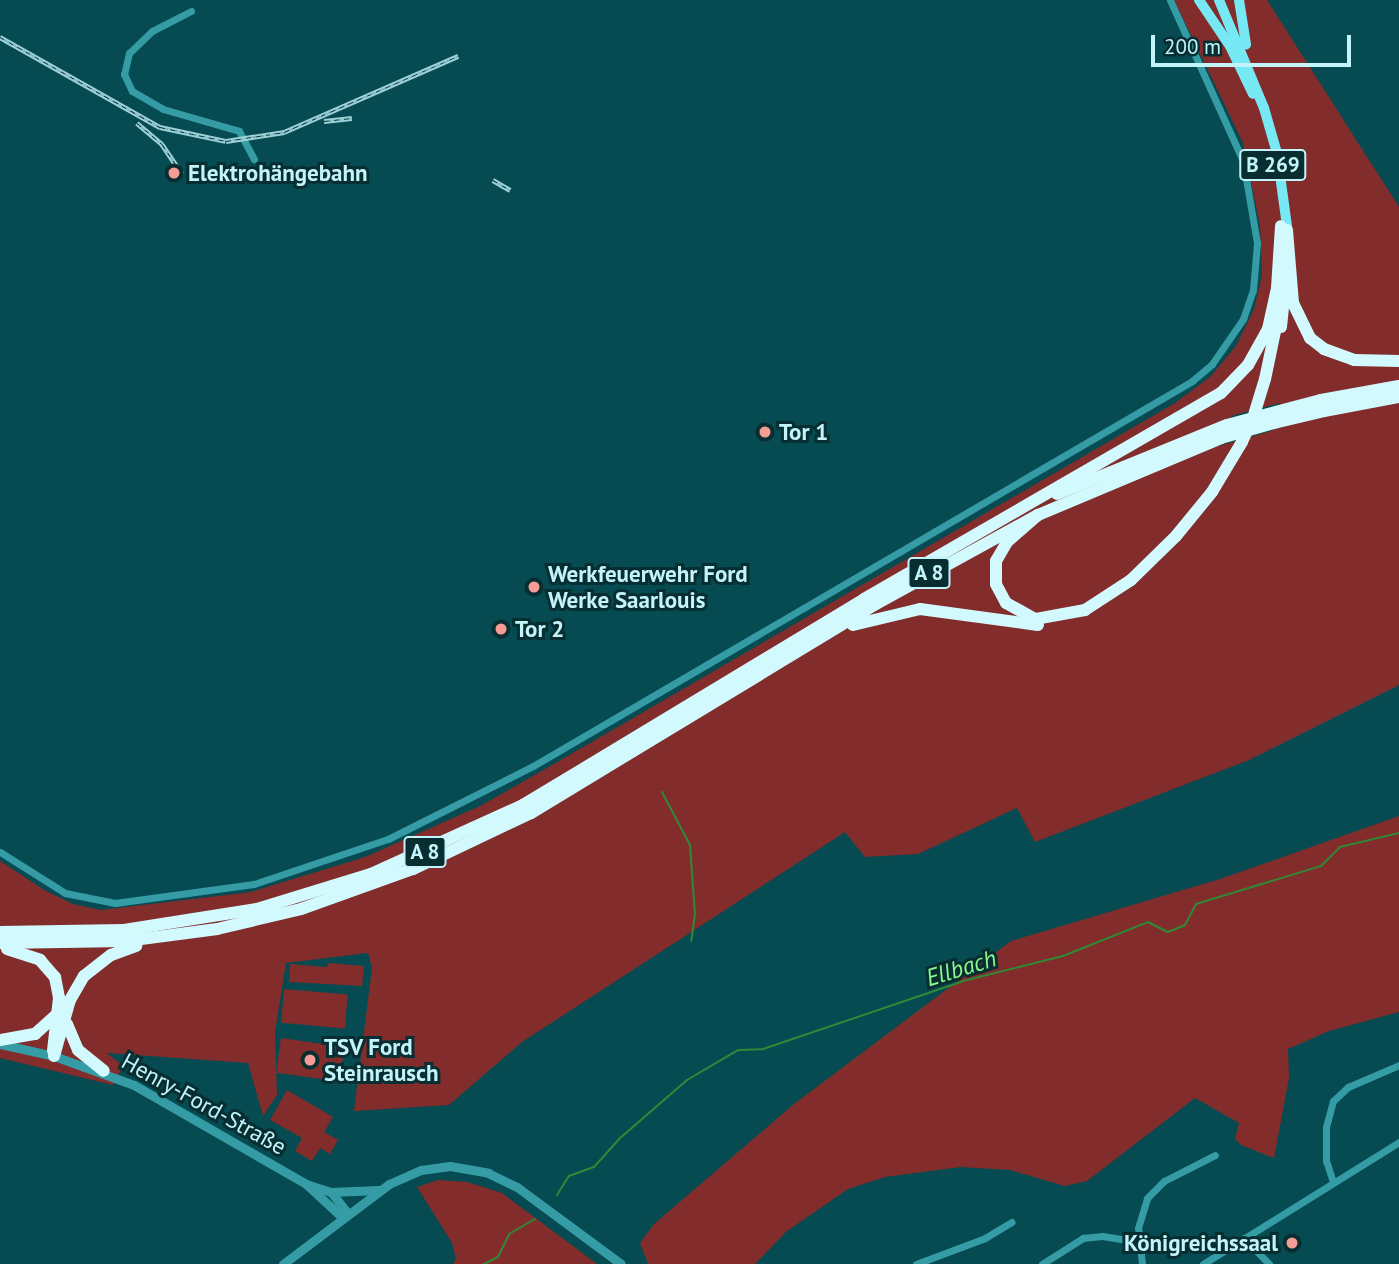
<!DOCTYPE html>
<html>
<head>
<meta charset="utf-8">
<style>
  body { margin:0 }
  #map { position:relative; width:1399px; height:1264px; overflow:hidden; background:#054b51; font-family:"PT Sans",sans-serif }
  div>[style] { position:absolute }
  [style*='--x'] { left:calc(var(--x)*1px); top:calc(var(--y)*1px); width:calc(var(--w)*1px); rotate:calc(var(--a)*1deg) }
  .green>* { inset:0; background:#822c2b; transform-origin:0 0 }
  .stream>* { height:2px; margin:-1px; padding:0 1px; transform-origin:1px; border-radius:1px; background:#308936 }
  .minor>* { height:7px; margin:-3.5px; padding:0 3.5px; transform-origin:3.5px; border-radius:3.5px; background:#359ca6 }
  .tertiary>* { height:9px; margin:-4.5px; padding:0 4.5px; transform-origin:4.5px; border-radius:4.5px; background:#359ca6 }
  .primary>* { height:10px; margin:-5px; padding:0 5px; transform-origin:5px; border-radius:5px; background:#76e9f5 }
  .motorway>* { height:12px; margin:-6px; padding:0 6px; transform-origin:6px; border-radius:6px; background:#d2fafe }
  .rail>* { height:4.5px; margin-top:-2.25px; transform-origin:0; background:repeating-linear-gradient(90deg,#082e32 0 5px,#9bd1d7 0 10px); box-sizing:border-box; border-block:2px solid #9bd1d7 }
  .dots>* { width:19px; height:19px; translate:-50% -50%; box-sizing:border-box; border:4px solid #082e32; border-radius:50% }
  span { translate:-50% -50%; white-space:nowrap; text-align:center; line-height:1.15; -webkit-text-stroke:6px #082e32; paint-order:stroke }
  .shield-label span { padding:2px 5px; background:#082e32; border:2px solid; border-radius:5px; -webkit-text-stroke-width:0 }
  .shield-label { font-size:21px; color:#c2f4fa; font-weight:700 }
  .poi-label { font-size:23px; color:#c2f4fa; font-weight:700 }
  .left { translate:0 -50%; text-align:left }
  .right { translate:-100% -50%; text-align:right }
  .street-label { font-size:23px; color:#c2f4fa }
  .water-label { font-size:24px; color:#8af88d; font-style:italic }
  .scale { position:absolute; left:1151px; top:35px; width:200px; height:32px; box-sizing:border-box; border:4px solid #c2f4fa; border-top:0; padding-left:9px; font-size:21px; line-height:24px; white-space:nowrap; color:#c2f4fa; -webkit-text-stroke:5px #082e32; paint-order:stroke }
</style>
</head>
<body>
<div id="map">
  <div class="green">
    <i style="clip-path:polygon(evenodd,1174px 0,1267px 0,1399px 207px,1399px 685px,1249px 760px,1035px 842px,1017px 808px,918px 854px,865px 857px,845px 832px,522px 1042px,449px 1105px,354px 1111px,372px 968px,368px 953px,286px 963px,275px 1032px,277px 1095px,263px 1116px,248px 1063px,107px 1053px,123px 1066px,113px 1085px,0 1058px,0 861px,46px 891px,73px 904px,101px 910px,251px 892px,365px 857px,480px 806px,547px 768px,1175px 403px,1210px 377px,1236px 346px,1254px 309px,1262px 275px,1260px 226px,1243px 143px,1174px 0,1280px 403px,1271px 431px,1218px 446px,1231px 416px,1280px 403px)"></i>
    <i style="clip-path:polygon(1399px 816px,1399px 1012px,1329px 1031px,1288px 1049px,1289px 1078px,1274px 1158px,1241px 1145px,1235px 1139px,1239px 1123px,1195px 1098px,1087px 1181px,1065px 1186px,1010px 1170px,960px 1167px,885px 1177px,848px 1189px,787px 1231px,755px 1264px,648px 1264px,640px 1243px,654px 1224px,794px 1104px,1011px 941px,1220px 879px)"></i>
    <i style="clip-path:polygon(328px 963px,364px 966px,362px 986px,289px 982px,290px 964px,327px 967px)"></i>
    <i style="left:284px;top:989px;width:64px;height:34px;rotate:5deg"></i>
    <i style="left:281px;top:1038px;width:64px;height:35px;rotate:8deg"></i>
    <i style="clip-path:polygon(287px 1090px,333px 1117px,324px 1132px,338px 1140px,330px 1154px,320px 1148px,312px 1161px,295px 1151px,302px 1138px,270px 1120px)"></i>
    <i style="clip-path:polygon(438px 1180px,467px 1182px,502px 1193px,597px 1264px,453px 1264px,456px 1259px,452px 1243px,417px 1187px)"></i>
  </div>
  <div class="stream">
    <i style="--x:662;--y:792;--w:60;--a:62.2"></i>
    <i style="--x:690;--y:845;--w:69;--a:85.9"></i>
    <i style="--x:695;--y:914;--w:27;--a:98"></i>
    <i style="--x:557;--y:1195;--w:22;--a:-58"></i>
    <i style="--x:569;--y:1176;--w:27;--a:-20"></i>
    <i style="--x:594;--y:1167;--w:38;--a:-48"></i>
    <i style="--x:619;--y:1139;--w:90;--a:-40.9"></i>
    <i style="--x:687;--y:1080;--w:59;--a:-30.5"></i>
    <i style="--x:738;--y:1050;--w:25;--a:-2"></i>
    <i style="--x:763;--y:1049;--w:215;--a:-18.7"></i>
    <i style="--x:967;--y:980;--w:99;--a:-14"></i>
    <i style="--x:1063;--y:956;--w:92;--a:-21.8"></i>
    <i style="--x:1148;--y:922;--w:22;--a:27"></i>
    <i style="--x:1168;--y:932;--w:18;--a:-22"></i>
    <i style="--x:1185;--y:925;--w:24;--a:-62"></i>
    <i style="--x:1196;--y:904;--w:131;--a:-16.9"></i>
    <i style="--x:1321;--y:866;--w:27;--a:-45"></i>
    <i style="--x:1340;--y:847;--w:61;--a:-13.3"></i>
    <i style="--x:484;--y:1264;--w:16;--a:-27"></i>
    <i style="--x:498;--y:1257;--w:25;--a:-64"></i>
    <i style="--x:509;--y:1234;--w:30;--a:-30"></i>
  </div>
  <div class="minor">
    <i style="--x:191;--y:11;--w:44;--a:152.9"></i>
    <i style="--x:152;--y:31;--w:32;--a:136"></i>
    <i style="--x:129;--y:53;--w:22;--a:103"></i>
    <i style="--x:124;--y:74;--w:19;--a:65"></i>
    <i style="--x:132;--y:91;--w:36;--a:30"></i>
    <i style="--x:163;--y:109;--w:79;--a:16.1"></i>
    <i style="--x:239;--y:131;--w:32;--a:62"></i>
    <i style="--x:0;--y:852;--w:77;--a:32.2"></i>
    <i style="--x:65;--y:893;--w:51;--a:11.3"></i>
    <i style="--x:115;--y:903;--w:140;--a:-7.8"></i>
    <i style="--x:254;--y:884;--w:141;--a:-18.6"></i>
    <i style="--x:388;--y:839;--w:162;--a:-26.7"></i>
    <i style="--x:533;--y:766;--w:763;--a:-30.29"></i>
    <i style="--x:1192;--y:381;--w:26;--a:-40"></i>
    <i style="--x:1212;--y:364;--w:55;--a:-55.4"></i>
    <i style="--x:1243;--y:319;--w:31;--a:-71"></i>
    <i style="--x:1253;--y:290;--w:47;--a:-85.1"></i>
    <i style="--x:1257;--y:243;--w:83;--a:-99.7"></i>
    <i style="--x:1243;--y:161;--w:177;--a:-114.4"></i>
    <i style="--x:1333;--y:1182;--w:22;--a:-108"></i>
    <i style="--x:1326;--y:1161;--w:34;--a:-90"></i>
    <i style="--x:1326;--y:1127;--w:27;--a:-75"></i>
    <i style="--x:1333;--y:1101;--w:21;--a:-43"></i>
    <i style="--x:1348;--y:1087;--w:56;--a:-23.3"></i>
    <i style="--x:1244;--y:1238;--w:36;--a:46"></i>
    <i style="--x:916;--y:1264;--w:74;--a:-20.6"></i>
    <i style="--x:985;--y:1238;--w:31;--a:-31"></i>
    <i style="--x:1042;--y:1264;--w:49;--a:-32.4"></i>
    <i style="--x:1083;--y:1238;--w:19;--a:-6"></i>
    <i style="--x:1102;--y:1236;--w:37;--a:9"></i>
    <i style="--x:1142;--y:1264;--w:36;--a:-96"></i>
    <i style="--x:1138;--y:1228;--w:31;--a:-73"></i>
    <i style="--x:1147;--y:1198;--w:24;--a:-45"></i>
    <i style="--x:1164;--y:1181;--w:57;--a:-27"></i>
    <i style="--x:1203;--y:1264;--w:231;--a:-31.9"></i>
  </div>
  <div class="tertiary">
    <i style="--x:0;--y:1044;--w:55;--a:12.5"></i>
    <i style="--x:54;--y:1056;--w:85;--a:19.9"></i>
    <i style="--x:134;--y:1085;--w:198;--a:29.9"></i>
    <i style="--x:306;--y:1184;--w:26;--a:18"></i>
    <i style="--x:331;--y:1192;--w:28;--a:52"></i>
    <i style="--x:306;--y:1184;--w:50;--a:42.6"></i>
    <i style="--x:331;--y:1192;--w:48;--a:-2.4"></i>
    <i style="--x:283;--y:1264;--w:133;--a:-37"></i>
    <i style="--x:389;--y:1184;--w:35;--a:-24"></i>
    <i style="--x:421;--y:1170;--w:29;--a:-8"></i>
    <i style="--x:450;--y:1166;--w:39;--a:10"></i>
    <i style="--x:488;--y:1173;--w:32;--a:26"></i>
    <i style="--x:517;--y:1187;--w:129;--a:36.5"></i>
  </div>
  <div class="primary">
    <i style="--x:1199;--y:0;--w:55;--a:56"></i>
    <i style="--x:1230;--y:46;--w:53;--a:64.4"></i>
    <i style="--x:1219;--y:0;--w:117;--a:67.4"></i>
    <i style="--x:1264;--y:108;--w:47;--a:73.9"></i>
    <i style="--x:1277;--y:153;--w:74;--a:82.2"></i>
    <i style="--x:1239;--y:0;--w:45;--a:81"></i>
  </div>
  <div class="motorway">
    <i style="--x:1287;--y:230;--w:73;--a:85.3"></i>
    <i style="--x:1293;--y:303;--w:39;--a:64"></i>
    <i style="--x:1310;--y:338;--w:18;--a:38"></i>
    <i style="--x:1324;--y:349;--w:32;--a:20"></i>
    <i style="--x:1354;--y:360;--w:45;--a:1.3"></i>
    <i style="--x:1278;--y:317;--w:63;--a:101.8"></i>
    <i style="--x:1265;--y:379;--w:39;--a:107"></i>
    <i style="--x:1254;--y:416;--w:29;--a:115"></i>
    <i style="--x:1242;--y:442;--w:58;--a:121"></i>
    <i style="--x:1212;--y:492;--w:57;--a:129.3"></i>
    <i style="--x:1176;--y:536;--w:63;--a:135.6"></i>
    <i style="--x:1131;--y:580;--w:55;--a:146.9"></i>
    <i style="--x:1085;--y:610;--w:51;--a:169.8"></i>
    <i style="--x:1035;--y:619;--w:33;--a:-151"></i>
    <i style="--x:1006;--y:603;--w:21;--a:-118"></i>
    <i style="--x:996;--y:584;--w:23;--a:-90"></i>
    <i style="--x:996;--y:561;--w:22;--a:-60"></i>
    <i style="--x:1007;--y:542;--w:41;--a:-41.1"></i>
    <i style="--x:1038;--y:515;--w:199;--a:-22.8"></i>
    <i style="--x:1221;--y:438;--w:55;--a:-15.8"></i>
    <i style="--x:1274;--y:423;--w:51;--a:-13.5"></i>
    <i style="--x:1324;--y:411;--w:76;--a:-10.6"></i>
    <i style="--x:1281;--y:327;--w:58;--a:-84.1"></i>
    <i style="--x:1057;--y:494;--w:183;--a:-22.1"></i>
    <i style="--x:1227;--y:425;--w:97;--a:-14.9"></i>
    <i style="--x:1321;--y:400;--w:79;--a:-10.2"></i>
    <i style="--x:853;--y:625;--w:69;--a:-13.4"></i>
    <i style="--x:920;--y:609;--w:119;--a:7.7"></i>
    <i style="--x:0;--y:932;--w:124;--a:-0.9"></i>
    <i style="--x:124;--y:930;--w:135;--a:-9"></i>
    <i style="--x:257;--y:909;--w:119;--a:-17.1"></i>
    <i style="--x:371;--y:874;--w:167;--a:-24.4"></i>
    <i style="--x:523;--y:805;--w:398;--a:-31.1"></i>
    <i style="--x:864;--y:599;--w:412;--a:-30"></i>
    <i style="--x:1221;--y:393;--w:39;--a:-46"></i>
    <i style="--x:1248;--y:365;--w:41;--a:-60.9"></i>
    <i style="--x:1268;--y:329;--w:42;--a:-77.6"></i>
    <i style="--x:1277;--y:288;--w:62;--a:-86.3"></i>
    <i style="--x:0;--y:943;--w:126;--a:-0.9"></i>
    <i style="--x:126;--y:941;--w:92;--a:-7.5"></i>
    <i style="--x:217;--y:929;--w:86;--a:-13.4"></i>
    <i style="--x:301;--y:909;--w:119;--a:-19.7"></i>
    <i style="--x:413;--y:869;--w:131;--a:-25.4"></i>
    <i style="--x:531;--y:813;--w:403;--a:-31.2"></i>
    <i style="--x:876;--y:604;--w:185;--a:-28.8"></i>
    <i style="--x:7;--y:949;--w:35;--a:18"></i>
    <i style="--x:40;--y:960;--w:23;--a:49"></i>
    <i style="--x:55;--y:977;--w:21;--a:79"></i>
    <i style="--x:59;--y:998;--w:53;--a:96.5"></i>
    <i style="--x:67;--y:1024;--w:28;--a:67"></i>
    <i style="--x:78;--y:1050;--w:33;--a:39"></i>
    <i style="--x:0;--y:1040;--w:36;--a:-10"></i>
    <i style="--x:35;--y:1034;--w:28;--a:-42"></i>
    <i style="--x:54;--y:1056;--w:58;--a:-74.1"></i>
    <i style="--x:70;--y:1000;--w:28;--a:-60"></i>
    <i style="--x:84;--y:976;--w:34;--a:-38"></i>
    <i style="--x:111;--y:955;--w:27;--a:-20"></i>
  </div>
  <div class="rail">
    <i style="--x:0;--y:37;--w:184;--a:29.4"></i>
    <i style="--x:160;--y:127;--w:67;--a:12"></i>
    <i style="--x:226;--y:141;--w:59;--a:-8.8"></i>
    <i style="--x:284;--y:132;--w:190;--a:-23.6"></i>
    <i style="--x:324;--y:121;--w:28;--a:-6"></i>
    <i style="--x:137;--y:123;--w:33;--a:40"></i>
    <i style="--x:162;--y:144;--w:36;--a:56"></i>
    <i style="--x:493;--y:180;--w:20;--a:30"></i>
  </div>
  <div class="dots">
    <i style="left:174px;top:173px;background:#f59c95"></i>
    <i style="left:765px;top:432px;background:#f59c95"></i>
    <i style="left:534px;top:587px;background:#f59c95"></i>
    <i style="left:501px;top:629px;background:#f59c95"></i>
    <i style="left:310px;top:1060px;background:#f59c95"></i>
    <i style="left:1292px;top:1243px;background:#f59c95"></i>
  </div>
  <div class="shield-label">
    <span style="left:1273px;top:165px">B 269</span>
    <span style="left:929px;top:573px">A 8</span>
    <span style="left:425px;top:852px">A 8</span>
  </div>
  <div class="poi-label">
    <span class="left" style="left:188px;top:173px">Elektrohängebahn</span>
    <span class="left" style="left:779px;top:432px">Tor 1</span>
    <span class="left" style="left:548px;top:587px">Werkfeuerwehr Ford<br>Werke Saarlouis</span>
    <span class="left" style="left:515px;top:629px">Tor 2</span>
    <span class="left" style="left:324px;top:1060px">TSV Ford<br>Steinrausch</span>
    <span class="right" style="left:1278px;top:1243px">Königreichssaal</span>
  </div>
  <div class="street-label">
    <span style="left:204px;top:1104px;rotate:29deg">Henry-Ford-Straße</span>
  </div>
  <div class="water-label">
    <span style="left:961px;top:968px;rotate:-17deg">Ellbach</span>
  </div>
  <div class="scale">200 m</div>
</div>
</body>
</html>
